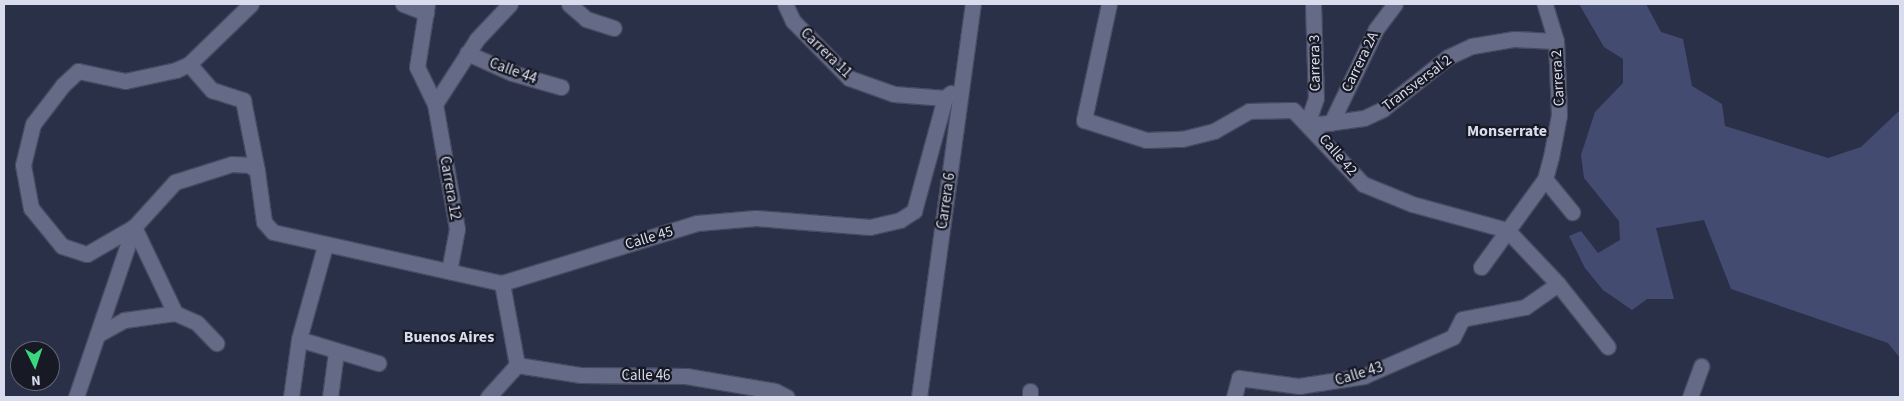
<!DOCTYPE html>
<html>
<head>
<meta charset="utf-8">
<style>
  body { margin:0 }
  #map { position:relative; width:1904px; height:401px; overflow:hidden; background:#2b3049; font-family:"Source Sans 3",sans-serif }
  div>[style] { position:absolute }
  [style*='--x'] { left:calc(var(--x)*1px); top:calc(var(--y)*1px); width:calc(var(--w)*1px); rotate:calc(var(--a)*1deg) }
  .green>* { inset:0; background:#444b71 }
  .roads { filter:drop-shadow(1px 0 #474b60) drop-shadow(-1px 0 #474b60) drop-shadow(0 1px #474b60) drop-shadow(0 -1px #474b60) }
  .minor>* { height:15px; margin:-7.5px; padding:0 7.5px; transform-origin:7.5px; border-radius:7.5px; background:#656b87 }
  span { translate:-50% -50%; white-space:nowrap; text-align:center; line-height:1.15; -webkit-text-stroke:4.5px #171924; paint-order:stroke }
  .street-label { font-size:15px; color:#d8dcec }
  .neighbourhood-label { font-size:16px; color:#d8dcec; font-weight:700 }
  .frame { position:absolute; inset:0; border:5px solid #d8dcec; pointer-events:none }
  .north { position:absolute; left:10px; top:341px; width:50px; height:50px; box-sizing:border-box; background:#171924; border:1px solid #646774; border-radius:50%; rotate:176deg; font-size:14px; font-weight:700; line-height:20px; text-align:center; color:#d8dcec }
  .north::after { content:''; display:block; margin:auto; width:18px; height:22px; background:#3ad77f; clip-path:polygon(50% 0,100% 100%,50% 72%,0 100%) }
</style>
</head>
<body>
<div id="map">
  <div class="green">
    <i style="clip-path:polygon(1579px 4px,1646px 4px,1661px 32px,1683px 39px,1692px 86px,1722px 104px,1725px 126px,1828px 158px,1861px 147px,1900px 110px,1900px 358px,1888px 343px,1731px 289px,1704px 220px,1656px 228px,1674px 299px,1647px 299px,1632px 310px,1603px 290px,1585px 268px,1569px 236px,1581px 231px,1598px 253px,1620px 240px,1619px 221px,1584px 178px,1581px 155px,1595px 112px,1623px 83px,1623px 59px,1604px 47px)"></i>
  </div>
  <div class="roads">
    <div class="minor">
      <i style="--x:251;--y:4;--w:86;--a:135.9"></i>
      <i style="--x:189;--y:64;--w:14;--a:155"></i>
      <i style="--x:176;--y:70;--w:52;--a:167.8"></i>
      <i style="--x:125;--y:81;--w:48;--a:-168"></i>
      <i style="--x:78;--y:71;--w:21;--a:137"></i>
      <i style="--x:63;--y:85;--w:49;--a:127.6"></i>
      <i style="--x:33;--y:124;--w:42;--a:103.7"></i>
      <i style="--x:23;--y:165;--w:44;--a:79.5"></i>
      <i style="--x:31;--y:208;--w:49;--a:50.8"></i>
      <i style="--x:62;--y:246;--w:26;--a:18"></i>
      <i style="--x:87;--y:254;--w:54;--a:-29.9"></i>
      <i style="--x:134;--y:227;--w:61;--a:-47.7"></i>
      <i style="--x:175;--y:182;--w:60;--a:-17.5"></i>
      <i style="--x:232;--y:164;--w:18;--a:3"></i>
      <i style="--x:250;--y:165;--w:9;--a:41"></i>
      <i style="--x:257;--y:171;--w:51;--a:82.2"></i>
      <i style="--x:264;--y:222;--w:13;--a:48"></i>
      <i style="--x:273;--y:232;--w:235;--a:12.6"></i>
      <i style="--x:502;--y:283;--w:204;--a:-17.1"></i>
      <i style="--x:697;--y:223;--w:59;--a:-4.8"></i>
      <i style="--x:756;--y:218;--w:114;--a:4.5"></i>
      <i style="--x:870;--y:227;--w:31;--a:-13"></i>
      <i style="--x:900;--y:220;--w:17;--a:-33"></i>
      <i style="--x:914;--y:211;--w:117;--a:-74.7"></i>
      <i style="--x:403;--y:4;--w:25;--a:21"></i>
      <i style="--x:427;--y:4;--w:64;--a:99"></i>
      <i style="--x:417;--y:67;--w:41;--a:64.1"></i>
      <i style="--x:435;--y:104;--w:127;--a:80"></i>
      <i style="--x:457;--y:229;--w:43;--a:100.8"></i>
      <i style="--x:569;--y:4;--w:23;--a:41"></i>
      <i style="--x:586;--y:19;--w:29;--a:18"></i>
      <i style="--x:785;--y:4;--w:19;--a:65"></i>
      <i style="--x:793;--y:21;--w:80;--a:45.5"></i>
      <i style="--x:849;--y:78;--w:48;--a:19.6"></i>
      <i style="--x:894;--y:94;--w:51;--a:4.5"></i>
      <i style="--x:945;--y:98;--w:8;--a:-40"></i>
      <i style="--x:1109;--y:4;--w:119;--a:102.2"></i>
      <i style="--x:1084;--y:120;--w:65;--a:17.9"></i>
      <i style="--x:1146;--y:140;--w:36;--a:-2"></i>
      <i style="--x:1182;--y:139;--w:33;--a:-14"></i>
      <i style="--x:1214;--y:131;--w:40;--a:-29.7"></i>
      <i style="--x:1249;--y:111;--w:44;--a:-1.3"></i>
      <i style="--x:1293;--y:110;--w:102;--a:46.6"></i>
      <i style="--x:1363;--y:184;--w:53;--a:22.2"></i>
      <i style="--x:1412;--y:204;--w:98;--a:15.3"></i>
      <i style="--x:1507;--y:230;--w:74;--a:46.6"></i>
      <i style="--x:1558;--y:284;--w:80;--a:51.6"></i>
      <i style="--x:1313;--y:4;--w:94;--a:88.2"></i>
      <i style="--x:1316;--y:98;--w:24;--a:109"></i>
      <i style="--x:1308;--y:121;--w:12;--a:14"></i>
      <i style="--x:1320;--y:124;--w:44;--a:-7.8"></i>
      <i style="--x:1364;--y:118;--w:21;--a:-25"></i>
      <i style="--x:1383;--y:109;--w:83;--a:-38.7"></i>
      <i style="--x:1448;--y:57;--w:26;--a:-25"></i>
      <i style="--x:1472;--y:46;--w:43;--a:-9.5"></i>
      <i style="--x:1514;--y:39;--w:42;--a:2.7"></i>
      <i style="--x:467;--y:53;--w:49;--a:24"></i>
      <i style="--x:512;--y:73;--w:51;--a:15.9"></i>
      <i style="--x:189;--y:64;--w:35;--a:49"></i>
      <i style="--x:212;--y:90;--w:33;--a:18"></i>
      <i style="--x:243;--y:100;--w:72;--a:78.8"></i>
      <i style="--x:435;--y:104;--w:77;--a:-57.1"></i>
      <i style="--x:477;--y:39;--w:48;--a:-46.7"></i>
      <i style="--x:1331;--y:123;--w:104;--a:-64.4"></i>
      <i style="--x:1376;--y:29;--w:31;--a:-53"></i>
      <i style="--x:1545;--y:179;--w:43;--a:50.7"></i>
      <i style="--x:1481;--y:267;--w:109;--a:-54"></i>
      <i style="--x:1545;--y:179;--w:23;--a:-75"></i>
      <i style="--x:1551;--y:157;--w:43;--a:-79.2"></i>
      <i style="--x:1559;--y:115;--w:74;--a:-92.3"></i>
      <i style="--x:1556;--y:41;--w:39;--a:-107"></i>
      <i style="--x:97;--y:335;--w:31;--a:-29"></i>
      <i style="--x:124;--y:320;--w:51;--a:-7.8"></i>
      <i style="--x:299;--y:339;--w:83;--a:16.9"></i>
      <i style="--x:517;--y:365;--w:65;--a:8.9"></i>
      <i style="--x:581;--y:375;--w:105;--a:0.5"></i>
      <i style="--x:686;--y:376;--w:90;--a:9.6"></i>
      <i style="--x:775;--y:391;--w:13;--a:27"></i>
      <i style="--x:1030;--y:391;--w:6;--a:90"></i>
      <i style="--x:76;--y:397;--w:180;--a:-71.2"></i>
      <i style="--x:134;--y:227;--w:95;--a:64.5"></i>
      <i style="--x:175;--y:313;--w:24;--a:24"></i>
      <i style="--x:197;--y:323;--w:28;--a:46"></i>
      <i style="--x:291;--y:397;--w:59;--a:-82.1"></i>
      <i style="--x:299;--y:339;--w:97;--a:-74.4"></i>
      <i style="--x:330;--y:397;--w:45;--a:-82.4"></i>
      <i style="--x:488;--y:397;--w:43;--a:-47.8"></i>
      <i style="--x:517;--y:365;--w:83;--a:-100.4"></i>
      <i style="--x:919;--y:397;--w:397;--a:-82.2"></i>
      <i style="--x:1234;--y:397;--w:20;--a:-75"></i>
      <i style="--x:1239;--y:378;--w:61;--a:7.6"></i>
      <i style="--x:1299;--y:386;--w:66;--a:-8.7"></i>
      <i style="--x:1364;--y:376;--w:97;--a:-23.7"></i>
      <i style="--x:1453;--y:337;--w:20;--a:-63"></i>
      <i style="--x:1462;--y:319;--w:64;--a:-10.8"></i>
      <i style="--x:1525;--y:307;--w:40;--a:-34.9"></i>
      <i style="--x:1690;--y:397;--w:33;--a:-70"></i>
    </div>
  </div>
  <div class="street-label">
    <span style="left:826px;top:53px;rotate:44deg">Carrera 11</span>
    <span style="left:1360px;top:62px;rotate:-64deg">Carrera 2A</span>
    <span style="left:1315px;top:63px;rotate:-91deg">Carrera 3</span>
    <span style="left:513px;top:71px;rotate:20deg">Calle 44</span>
    <span style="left:1558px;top:78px;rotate:-93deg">Carrera 2</span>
    <span style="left:1417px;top:83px;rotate:-37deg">Transversal 2</span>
    <span style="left:1338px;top:155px;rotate:49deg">Calle 42</span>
    <span style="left:450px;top:188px;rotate:80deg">Carrera 12</span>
    <span style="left:946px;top:201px;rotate:-82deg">Carrera 6</span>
    <span style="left:649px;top:238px;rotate:-17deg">Calle 45</span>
    <span style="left:1359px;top:374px;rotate:-17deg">Calle 43</span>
    <span style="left:646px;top:376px">Calle 46</span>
  </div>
  <div class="neighbourhood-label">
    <span style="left:1507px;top:131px">Monserrate</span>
    <span style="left:449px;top:337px">Buenos Aires</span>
  </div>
  <div class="frame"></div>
  <div class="north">N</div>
</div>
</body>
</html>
